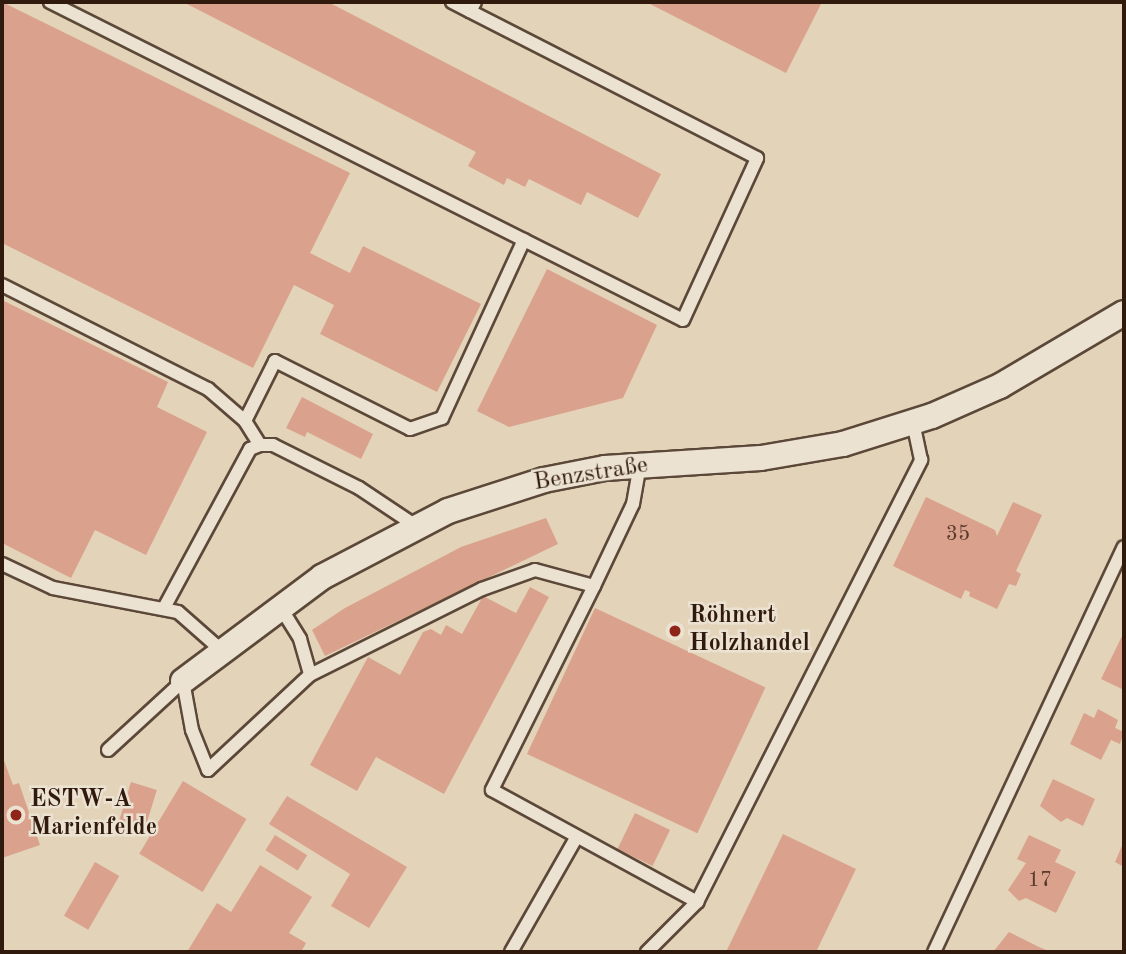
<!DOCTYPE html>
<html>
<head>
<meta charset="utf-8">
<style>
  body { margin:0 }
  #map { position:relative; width:1126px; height:954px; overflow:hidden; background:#e2d3b9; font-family:"Old Standard TT",serif }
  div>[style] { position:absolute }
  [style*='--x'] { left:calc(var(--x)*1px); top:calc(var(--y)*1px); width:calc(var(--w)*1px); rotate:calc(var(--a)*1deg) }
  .building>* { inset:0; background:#daa28c; transform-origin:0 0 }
  .roads { filter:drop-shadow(2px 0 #5c4838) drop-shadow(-2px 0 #5c4838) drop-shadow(0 2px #5c4838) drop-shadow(0 -2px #5c4838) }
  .lane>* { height:12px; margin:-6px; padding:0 6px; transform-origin:6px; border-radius:6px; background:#ece2d2 }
  .street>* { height:24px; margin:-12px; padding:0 12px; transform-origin:12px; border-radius:12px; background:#ece2d2 }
  .dots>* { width:19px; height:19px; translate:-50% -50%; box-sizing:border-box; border:4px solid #ece2d2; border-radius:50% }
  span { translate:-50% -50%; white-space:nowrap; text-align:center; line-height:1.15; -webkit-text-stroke:5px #ece2d2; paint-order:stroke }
  .number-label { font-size:21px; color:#5a3b2d }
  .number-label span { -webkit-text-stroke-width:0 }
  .street-label { font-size:24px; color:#30190d }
  .poi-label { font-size:24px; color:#30190d; font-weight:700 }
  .left { translate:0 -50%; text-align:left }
  .frame { position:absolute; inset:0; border:4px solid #30190d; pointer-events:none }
</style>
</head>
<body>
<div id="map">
  <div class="building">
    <i style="clip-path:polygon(2px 2px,350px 173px,310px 253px,350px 273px,363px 246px,481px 304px,437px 392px,320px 334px,334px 305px,294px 285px,253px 368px,2px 243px)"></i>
    <i style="clip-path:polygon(183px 2px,328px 2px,661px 174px,638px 218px,587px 192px,581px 205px,529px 179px,525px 187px,507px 178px,504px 185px,468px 166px,476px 152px)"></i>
    <i style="clip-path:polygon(646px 2px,822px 2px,786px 73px)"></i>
    <i style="clip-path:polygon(547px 269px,657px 325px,623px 398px,509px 427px,477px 411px)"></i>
    <i style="clip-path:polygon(2px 300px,168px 382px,157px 407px,207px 432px,146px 555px,95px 530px,71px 578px,2px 543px)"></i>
    <i style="clip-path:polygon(302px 397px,373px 434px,361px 459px,307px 432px,305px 437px,286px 428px)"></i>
    <i style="clip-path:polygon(926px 497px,995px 530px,997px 536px,1013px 502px,1042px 515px,1016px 571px,1021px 574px,1016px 586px,1009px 584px,997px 609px,969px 596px,970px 592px,965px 590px,961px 599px,893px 566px)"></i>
    <i style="clip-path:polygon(546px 518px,558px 544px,325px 656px,312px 630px,345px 608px,461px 547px)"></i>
    <i style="clip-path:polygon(530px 587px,549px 597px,444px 794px,376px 757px,357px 791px,310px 765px,368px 657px,400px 675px,423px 632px,431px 629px,441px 635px,446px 625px,462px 634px,483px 596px,516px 613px)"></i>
    <i style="left:595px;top:608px;width:188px;height:161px;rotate:25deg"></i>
    <i style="clip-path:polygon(1124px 632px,1124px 690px,1101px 679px)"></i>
    <i style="clip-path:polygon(1098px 709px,1118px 720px,1115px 728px,1124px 732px,1120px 744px,1111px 740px,1101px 760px,1070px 744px,1084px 713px,1094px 718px)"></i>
    <i style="clip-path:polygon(2px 755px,13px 785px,19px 783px,40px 845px,2px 858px)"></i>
    <i style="clip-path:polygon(1053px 779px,1095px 799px,1083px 826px,1067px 818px,1061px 822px,1040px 806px)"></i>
    <i style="left:183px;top:781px;width:74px;height:85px;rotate:31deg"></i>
    <i style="left:131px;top:782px;width:27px;height:48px;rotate:17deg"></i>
    <i style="clip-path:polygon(287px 796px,407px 867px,369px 928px,331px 906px,350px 874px,269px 824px)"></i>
    <i style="left:635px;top:813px;width:39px;height:40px;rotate:26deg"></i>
    <i style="clip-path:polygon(783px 834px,856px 869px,816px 952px,726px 952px)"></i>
    <i style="left:275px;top:835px;width:38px;height:18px;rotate:32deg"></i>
    <i style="clip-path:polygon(1029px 835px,1061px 850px,1055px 862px,1076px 872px,1056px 913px,1026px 898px,1019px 901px,1008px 890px,1026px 863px,1017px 859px)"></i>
    <i style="clip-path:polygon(1124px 841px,1124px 867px,1115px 862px)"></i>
    <i style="left:95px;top:862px;width:28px;height:62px;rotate:30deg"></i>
    <i style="clip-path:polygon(260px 865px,312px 897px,289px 933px,306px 943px,301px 952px,187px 952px,217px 903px,231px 912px)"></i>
    <i style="clip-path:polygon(1009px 932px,1039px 947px,1051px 952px,993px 952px)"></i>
  </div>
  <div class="roads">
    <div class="lane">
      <i style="--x:50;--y:2;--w:708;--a:26.67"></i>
      <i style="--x:683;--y:320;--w:178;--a:-65.4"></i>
      <i style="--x:757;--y:158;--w:322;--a:-152.9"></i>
      <i style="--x:452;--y:2;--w:20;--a:27"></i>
      <i style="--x:470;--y:11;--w:10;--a:-61"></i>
      <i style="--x:2;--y:285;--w:231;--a:26.8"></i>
      <i style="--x:208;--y:389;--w:49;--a:40.9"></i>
      <i style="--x:245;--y:421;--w:28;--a:58"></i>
      <i style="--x:245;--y:421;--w:67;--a:-63.4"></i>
      <i style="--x:275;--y:361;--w:151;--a:26.7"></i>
      <i style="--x:410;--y:429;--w:34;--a:-19"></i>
      <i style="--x:442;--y:418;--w:196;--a:-65.3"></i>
      <i style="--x:2;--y:564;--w:56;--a:25.2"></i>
      <i style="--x:53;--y:588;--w:127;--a:10.9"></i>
      <i style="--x:178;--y:612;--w:56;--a:41.4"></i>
      <i style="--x:594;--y:586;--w:228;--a:116.6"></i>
      <i style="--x:492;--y:790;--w:234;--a:28.6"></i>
      <i style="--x:697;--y:902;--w:71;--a:135"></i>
      <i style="--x:279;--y:605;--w:40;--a:58"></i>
      <i style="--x:300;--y:639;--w:37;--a:74"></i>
      <i style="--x:310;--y:675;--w:192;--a:-26.6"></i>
      <i style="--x:482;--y:589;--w:56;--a:-19.7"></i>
      <i style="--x:535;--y:570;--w:61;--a:15.2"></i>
      <i style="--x:594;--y:586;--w:91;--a:-64.6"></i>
      <i style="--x:633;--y:504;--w:40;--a:-80"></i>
      <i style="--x:164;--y:608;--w:181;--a:-61.6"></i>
      <i style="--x:250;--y:449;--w:11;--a:-22"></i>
      <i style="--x:260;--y:445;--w:13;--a:0"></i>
      <i style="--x:273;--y:445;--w:96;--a:26.6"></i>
      <i style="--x:359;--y:488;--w:69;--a:33.7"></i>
      <i style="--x:183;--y:681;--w:50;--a:79.6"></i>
      <i style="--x:192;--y:730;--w:43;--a:68.2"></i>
      <i style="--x:208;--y:770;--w:139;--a:-43"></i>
      <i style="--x:108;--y:750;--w:102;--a:-42.6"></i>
      <i style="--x:697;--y:902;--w:496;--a:-63.1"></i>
      <i style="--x:921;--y:460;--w:39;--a:-102"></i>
      <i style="--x:511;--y:952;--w:131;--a:-60.3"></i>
      <i style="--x:934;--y:952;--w:447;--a:-64.9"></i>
    </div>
    <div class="street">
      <i style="--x:183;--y:681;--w:174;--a:-36.8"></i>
      <i style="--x:322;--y:577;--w:142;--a:-27.6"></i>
      <i style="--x:448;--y:511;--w:101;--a:-17.9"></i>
      <i style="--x:544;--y:480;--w:62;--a:-11.1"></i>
      <i style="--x:605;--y:468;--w:156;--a:-3.7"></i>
      <i style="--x:761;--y:458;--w:83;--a:-9.7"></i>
      <i style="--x:843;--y:444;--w:93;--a:-17.5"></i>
      <i style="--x:932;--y:416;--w:74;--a:-23.8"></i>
      <i style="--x:1000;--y:386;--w:144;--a:-30.5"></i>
    </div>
  </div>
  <div class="dots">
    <i style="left:675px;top:631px;background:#8f2418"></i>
    <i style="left:16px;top:815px;background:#8f2418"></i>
  </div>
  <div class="number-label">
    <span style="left:958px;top:535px">35</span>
    <span style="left:1040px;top:881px">17</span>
  </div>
  <div class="street-label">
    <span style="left:591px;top:475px;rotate:-9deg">Benzstraße</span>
  </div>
  <div class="poi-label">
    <span class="left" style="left:689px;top:631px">Röhnert<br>Holzhandel</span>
    <span class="left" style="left:30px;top:815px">ESTW-A<br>Marienfelde</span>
  </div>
  <div class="frame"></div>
</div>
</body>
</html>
